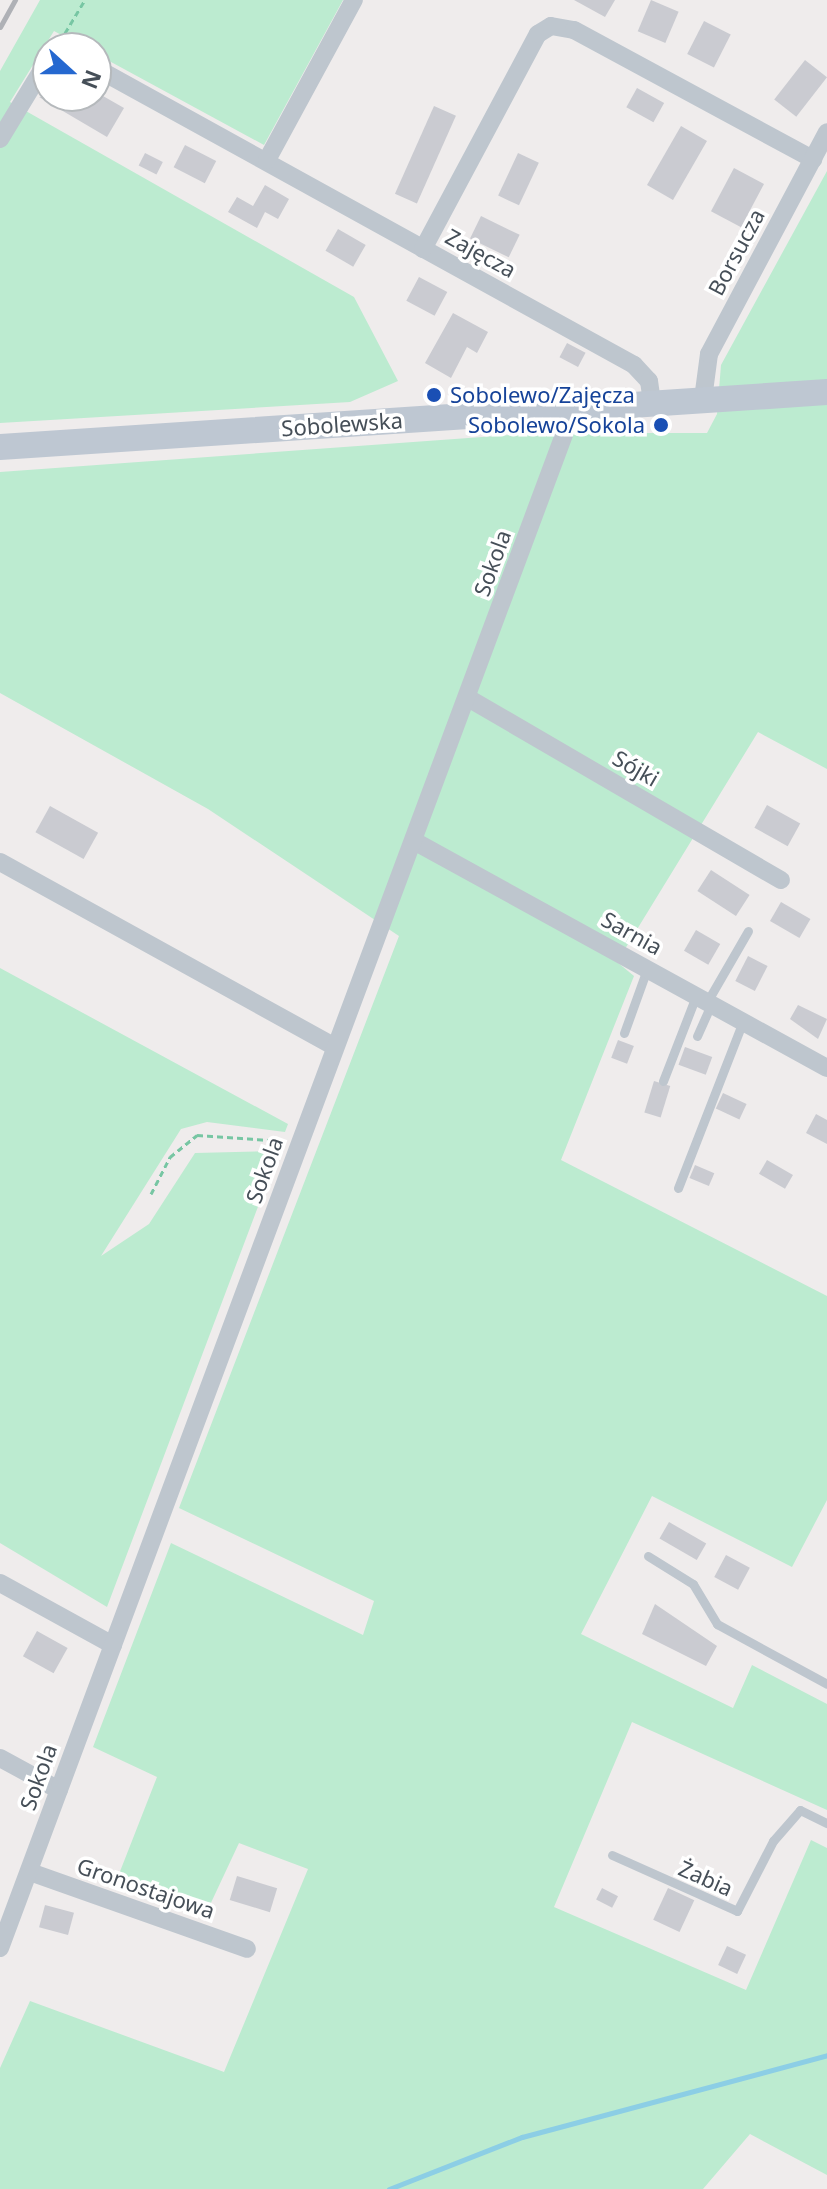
<!DOCTYPE html>
<html>
<head>
<meta charset="utf-8">
<style>
  body { margin:0 }
  #map { position:relative; width:827px; height:2189px; overflow:hidden; background:#efecec; font-family:"Noto Sans",sans-serif }
  div>[style] { position:absolute }
  [style*='--x'] { left:calc(var(--x)*1px); top:calc(var(--y)*1px); width:calc(var(--w)*1px); rotate:calc(var(--a)*1deg) }
  .green>* { inset:0; background:#bcebd0 }
  .stream>* { height:5px; margin:-2.5px; padding:0 2.5px; transform-origin:2.5px; border-radius:2.5px; background:#8ccee5 }
  .building>* { inset:0; background:#cacbd1; transform-origin:0 0 }
  .path>* { height:3px; margin-top:-1.5px; transform-origin:0; background:repeating-linear-gradient(90deg,#77c6a3 0 6px,transparent 0 10px) }
  .lane>* { height:9px; margin:-4.5px; padding:0 4.5px; transform-origin:4.5px; border-radius:4.5px; background:#bec6ce }
  .street>* { height:18px; margin:-9px; padding:0 9px; transform-origin:9px; border-radius:9px; background:#bec6ce }
  .secondary>* { height:26px; margin:-13px; padding:0 13px; transform-origin:13px; border-radius:13px; background:#bec7d2 }
  .rail>* { height:5px; margin:-2.5px; padding:0 2.5px; transform-origin:2.5px; border-radius:2.5px; background:#afb1b6 }
  .dots>* { width:22px; height:22px; translate:-50% -50%; box-sizing:border-box; border:4px solid #fff; border-radius:50% }
  span { translate:-50% -50%; white-space:nowrap; text-align:center; line-height:1.15; -webkit-text-stroke:7px #fff; paint-order:stroke }
  .street-label { font-size:22px; color:#464f58 }
  .transit-label { font-size:22px; color:#164399 }
  .left { translate:0 -50%; text-align:left }
  .right { translate:-100% -50%; text-align:right }
  .north { position:absolute; left:32px; top:32px; width:80px; height:80px; box-sizing:border-box; background:#fff; border:2px solid #b5b9bc; border-radius:50%; rotate:111deg; font-size:22px; font-weight:700; line-height:32px; text-align:center; color:#464f58 }
  .north::after { content:''; display:block; margin:auto; width:28px; height:36px; background:#2568d0; clip-path:polygon(50% 0,100% 100%,50% 72%,0 100%) }
</style>
</head>
<body>
<div id="map">
  <div class="green">
    <i style="clip-path:polygon(40px 0,343px 0,264px 145px,54px 31px,10px 102px,354px 297px,398px 381px,350px 402px,0 423px,0 71px)"></i>
    <i style="clip-path:polygon(827px 171px,827px 769px,758px 732px,617px 962px,634px 976px,561px 1160px,827px 1296px,827px 1500px,792px 1567px,652px 1496px,581px 1634px,733px 1708px,752px 1665px,827px 1704px,827px 1810px,632px 1722px,554px 1907px,746px 1990px,811px 1840px,827px 1848px,827px 2175px,750px 2134px,703px 2189px,0 2189px,0 2068px,30px 2001px,224px 2072px,308px 1869px,239px 1843px,209px 1907px,119px 1874px,157px 1777px,93px 1747px,171px 1543px,363px 1635px,374px 1601px,179px 1508px,399px 936px,208px 809px,0 693px,0 472px,537px 433px,707px 433px,717px 414px,721px 365px)"></i>
    <i style="clip-path:polygon(0 968px,288px 1124px,285px 1132px,207px 1122px,181px 1129px,101px 1256px,149px 1224px,195px 1153px,279px 1151px,107px 1607px,0 1543px)"></i>
  </div>
  <div class="stream">
    <i style="--x:389;--y:2189;--w:143;--a:-21.4"></i>
    <i style="--x:522;--y:2137;--w:316;--a:-15"></i>
  </div>
  <div class="building">
    <i style="clip-path:polygon(574px 0,615px 0,605px 17px)"></i>
    <i style="left:651px;top:0;width:30px;height:34px;rotate:23deg"></i>
    <i style="left:704px;top:21px;width:30px;height:37px;rotate:27deg"></i>
    <i style="left:805px;top:60px;width:28px;height:50px;rotate:38deg"></i>
    <i style="left:637px;top:88px;width:31px;height:22px;rotate:29deg"></i>
    <i style="clip-path:polygon(103px 96px,124px 108px,107px 137px,39px 97px)"></i>
    <i style="left:434px;top:106px;width:24px;height:96px;rotate:24deg"></i>
    <i style="left:681px;top:126px;width:30px;height:68px;rotate:30deg"></i>
    <i style="left:185px;top:145px;width:35px;height:25px;rotate:27deg"></i>
    <i style="left:145px;top:153px;width:20px;height:14px;rotate:27deg"></i>
    <i style="left:518px;top:153px;width:23px;height:47px;rotate:25deg"></i>
    <i style="left:734px;top:168px;width:34px;height:49px;rotate:28deg"></i>
    <i style="clip-path:polygon(265px 185px,289px 199px,278px 219px,265px 212px,257px 228px,228px 212px,237px 197px,253px 206px)"></i>
    <i style="left:481px;top:216px;width:43px;height:25px;rotate:26deg"></i>
    <i style="left:338px;top:229px;width:32px;height:25px;rotate:30deg"></i>
    <i style="left:419px;top:277px;width:32px;height:27px;rotate:28deg"></i>
    <i style="clip-path:polygon(453px 313px,488px 332px,477px 353px,467px 347px,451px 378px,425px 363px)"></i>
    <i style="left:567px;top:343px;width:21px;height:16px;rotate:28deg"></i>
    <i style="left:767px;top:805px;width:38px;height:26px;rotate:29deg"></i>
    <i style="left:50px;top:806px;width:55px;height:30px;rotate:29deg"></i>
    <i style="left:711px;top:870px;width:46px;height:25px;rotate:33deg"></i>
    <i style="left:781px;top:902px;width:34px;height:22px;rotate:30deg"></i>
    <i style="left:696px;top:930px;width:28px;height:24px;rotate:30deg"></i>
    <i style="left:748px;top:956px;width:22px;height:28px;rotate:27deg"></i>
    <i style="clip-path:polygon(798px 1005px,827px 1019px,818px 1039px,790px 1019px)"></i>
    <i style="left:618px;top:1040px;width:17px;height:19px;rotate:21deg"></i>
    <i style="left:685px;top:1047px;width:29px;height:19px;rotate:20deg"></i>
    <i style="left:654px;top:1081px;width:17px;height:33px;rotate:17deg"></i>
    <i style="left:723px;top:1093px;width:26px;height:17px;rotate:25deg"></i>
    <i style="clip-path:polygon(816px 1114px,827px 1120px,827px 1144px,806px 1133px)"></i>
    <i style="left:767px;top:1160px;width:30px;height:16px;rotate:30deg"></i>
    <i style="left:695px;top:1165px;width:21px;height:14px;rotate:23deg"></i>
    <i style="left:669px;top:1522px;width:43px;height:19px;rotate:30deg"></i>
    <i style="left:726px;top:1555px;width:27px;height:25px;rotate:28deg"></i>
    <i style="clip-path:polygon(655px 1604px,717px 1646px,706px 1666px,642px 1634px)"></i>
    <i style="left:37px;top:1631px;width:35px;height:29px;rotate:29deg"></i>
    <i style="left:237px;top:1876px;width:42px;height:25px;rotate:17deg"></i>
    <i style="left:602px;top:1888px;width:18px;height:13px;rotate:27deg"></i>
    <i style="left:668px;top:1888px;width:29px;height:35px;rotate:25deg"></i>
    <i style="left:45px;top:1905px;width:30px;height:23px;rotate:15deg"></i>
    <i style="left:727px;top:1946px;width:21px;height:21px;rotate:25deg"></i>
  </div>
  <div class="path">
    <i style="--x:65;--y:33;--w:39;--a:-59"></i>
    <i style="--x:151;--y:1194;--w:42;--a:-62.8"></i>
    <i style="--x:170;--y:1157;--w:35;--a:-39"></i>
    <i style="--x:197;--y:1135;--w:87;--a:3.9"></i>
  </div>
  <div class="lane">
    <i style="--x:707;--y:1002;--w:82;--a:-60"></i>
    <i style="--x:624;--y:1033;--w:68;--a:-70.2"></i>
    <i style="--x:697;--y:1036;--w:35;--a:-66"></i>
    <i style="--x:663;--y:1081;--w:91;--a:-68.8"></i>
    <i style="--x:678;--y:1188;--w:179;--a:-68.7"></i>
    <i style="--x:648;--y:1556;--w:53;--a:31.9"></i>
    <i style="--x:693;--y:1584;--w:47;--a:59"></i>
    <i style="--x:717;--y:1624;--w:125;--a:28.6"></i>
    <i style="--x:612;--y:1855;--w:137;--a:24.1"></i>
    <i style="--x:737;--y:1911;--w:79;--a:-62.8"></i>
    <i style="--x:773;--y:1841;--w:41;--a:-48.9"></i>
    <i style="--x:800;--y:1810;--w:30;--a:26"></i>
  </div>
  <div class="street">
    <i style="--x:56;--y:48;--w:4;--a:0"></i>
    <i style="--x:96;--y:68;--w:615;--a:28.9"></i>
    <i style="--x:634;--y:365;--w:22;--a:47"></i>
    <i style="--x:649;--y:381;--w:21;--a:82"></i>
    <i style="--x:0;--y:139;--w:92;--a:-58.7"></i>
    <i style="--x:267;--y:160;--w:182;--a:-61.5"></i>
    <i style="--x:423;--y:249;--w:244;--a:-61.9"></i>
    <i style="--x:538;--y:34;--w:15;--a:-32"></i>
    <i style="--x:551;--y:26;--w:23;--a:10"></i>
    <i style="--x:574;--y:30;--w:272;--a:28.4"></i>
    <i style="--x:703;--y:399;--w:45;--a:-82.4"></i>
    <i style="--x:709;--y:354;--w:251;--a:-62"></i>
    <i style="--x:468;--y:698;--w:362;--a:30.2"></i>
    <i style="--x:414;--y:841;--w:471;--a:28.8"></i>
    <i style="--x:0;--y:862;--w:381;--a:28.9"></i>
    <i style="--x:0;--y:1583;--w:129;--a:28.8"></i>
    <i style="--x:0;--y:1758;--w:67;--a:28.5"></i>
    <i style="--x:30;--y:1872;--w:230;--a:19.5"></i>
    <i style="--x:0;--y:1948;--w:1643;--a:-69.56"></i>
  </div>
  <div class="secondary">
    <i style="--x:0;--y:447;--w:829;--a:-3.8"></i>
  </div>
  <div class="rail">
    <i style="--x:0;--y:27;--w:31;--a:-61"></i>
  </div>
  <div class="dots">
    <i style="left:434px;top:395px;background:#1a4fb4"></i>
    <i style="left:661px;top:425px;background:#1a4fb4"></i>
  </div>
  <div class="street-label">
    <span style="left:736px;top:252px;rotate:-62deg">Borsucza</span>
    <span style="left:481px;top:253px;rotate:29deg">Zajęcza</span>
    <span style="left:342px;top:424px;rotate:-4deg">Sobolewska</span>
    <span style="left:492px;top:563px;rotate:-70deg">Sokola</span>
    <span style="left:636px;top:768px;rotate:30deg">Sójki</span>
    <span style="left:632px;top:933px;rotate:29deg">Sarnia</span>
    <span style="left:264px;top:1170px;rotate:-70deg">Sokola</span>
    <span style="left:38px;top:1777px;rotate:-70deg">Sokola</span>
    <span style="left:706px;top:1878px;rotate:24deg">Żabia</span>
    <span style="left:146px;top:1888px;rotate:19deg">Gronostajowa</span>
  </div>
  <div class="transit-label">
    <span class="left" style="left:450px;top:395px">Sobolewo/Zajęcza</span>
    <span class="right" style="left:645px;top:425px">Sobolewo/Sokola</span>
  </div>
  <div class="north">N</div>
</div>
</body>
</html>
